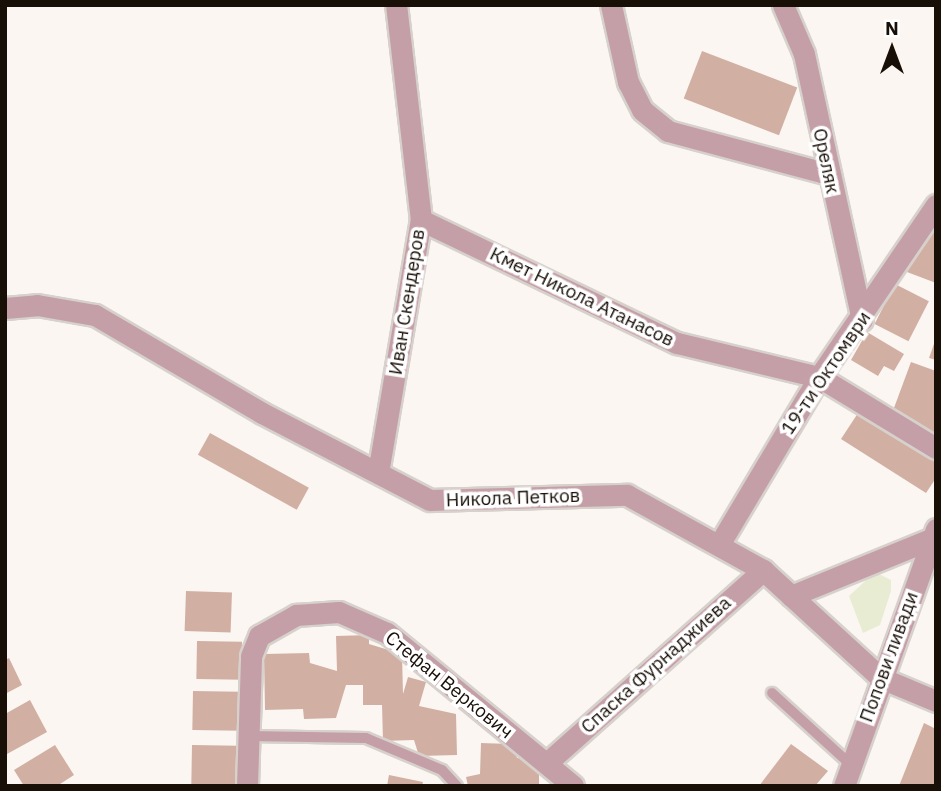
<!DOCTYPE html>
<html>
<head>
<meta charset="utf-8">
<style>
  body { margin:0 }
  #map { position:relative; width:941px; height:791px; overflow:hidden; background:#fbf6f1; font-family:"IBM Plex Sans",sans-serif }
  div>[style] { position:absolute }
  [style*='--x'] { left:calc(var(--x)*1px); top:calc(var(--y)*1px); width:calc(var(--w)*1px); rotate:calc(var(--a)*1deg) }
  .green>* { inset:0; background:#e8ecd2 }
  .building>* { inset:0; background:#d1b0a3; transform-origin:0 0 }
  .roads { filter:drop-shadow(2px 0 #d7d1cc) drop-shadow(-2px 0 #d7d1cc) drop-shadow(0 2px #d7d1cc) drop-shadow(0 -2px #d7d1cc) }
  .service>* { height:10px; margin:-5px; padding:0 5px; transform-origin:5px; border-radius:5px; background:#c59fa8 }
  .minor>* { height:21px; margin:-10.5px; padding:0 10.5px; transform-origin:10.5px; border-radius:10.5px; background:#c59fa8 }
  .tertiary>* { height:21px; margin:-10.5px; padding:0 10.5px; transform-origin:10.5px; border-radius:10.5px; background:#c59fa8 }
  span { translate:-50% -50%; white-space:nowrap; text-align:center; line-height:1.15; -webkit-text-stroke:7px #fff; paint-order:stroke }
  .street-label { font-size:19px; color:#180f07 }
  .frame { position:absolute; inset:0; border:7px solid #180f07; pointer-events:none }
  .north { position:absolute; left:857px; top:14px; width:70px; height:70px; -webkit-text-stroke:5px #fff; paint-order:stroke; rotate:0deg; font-size:19px; font-weight:700; line-height:28px; text-align:center; color:#180f07 }
  .north::after { content:''; display:block; margin:auto; width:24px; height:32px; background:#180f07; clip-path:polygon(50% 0,100% 100%,50% 72%,0 100%) }
</style>
</head>
<body>
<div id="map">
  <div class="green">
    <i style="clip-path:polygon(875px 572px,891px 580px,891px 591px,880px 625px,863px 633px,849px 596px)"></i>
  </div>
  <div class="building">
    <i style="left:702px;top:51px;width:102px;height:51px;rotate:21deg"></i>
    <i style="clip-path:polygon(924px 227px,936px 231px,936px 283px,907px 272px)"></i>
    <i style="left:895px;top:284px;width:38px;height:45px;rotate:27deg"></i>
    <i style="clip-path:polygon(867px 332px,904px 354px,894px 371px,884px 366px,878px 376px,851px 360px)"></i>
    <i style="clip-path:polygon(935px 341px,936px 342px,936px 360px,929px 358px)"></i>
    <i style="clip-path:polygon(911px 362px,936px 371px,936px 433px,891px 416px)"></i>
    <i style="clip-path:polygon(860px 410px,936px 457px,936px 478px,926px 493px,841px 439px)"></i>
    <i style="left:210px;top:433px;width:113px;height:25px;rotate:29deg"></i>
    <i style="left:186px;top:591px;width:46px;height:40px;rotate:2deg"></i>
    <i style="clip-path:polygon(369px 635px,369px 644px,402px 654px,403px 694px,408px 677px,426px 682px,419px 706px,456px 714px,457px 755px,419px 756px,414px 740px,383px 741px,382px 705px,363px 705px,363px 685px,346px 685px,336px 718px,304px 719px,303px 709px,265px 710px,264px 654px,309px 653px,310px 663px,337px 671px,336px 636px)"></i>
    <i style="left:197px;top:641px;width:45px;height:38px;rotate:1deg"></i>
    <i style="clip-path:polygon(9px 658px,22px 685px,5px 694px,5px 660px)"></i>
    <i style="left:193px;top:691px;width:48px;height:39px;rotate:1deg"></i>
    <i style="clip-path:polygon(30px 700px,47px 732px,7px 754px,5px 714px)"></i>
    <i style="clip-path:polygon(924px 723px,936px 729px,936px 786px,899px 786px)"></i>
    <i style="clip-path:polygon(481px 743px,513px 744px,517px 758px,539px 760px,539px 786px,468px 786px,466px 777px,480px 774px)"></i>
    <i style="clip-path:polygon(791px 744px,828px 771px,815px 786px,759px 786px)"></i>
    <i style="clip-path:polygon(55px 745px,74px 775px,57px 786px,24px 786px,14px 770px)"></i>
    <i style="left:192px;top:745px;width:47px;height:41px;rotate:1deg"></i>
    <i style="clip-path:polygon(389px 775px,423px 782px,422px 786px,387px 786px)"></i>
  </div>
  <div class="roads">
    <div class="service">
      <i style="--x:772;--y:693;--w:107;--a:42.3"></i>
      <i style="--x:249;--y:736;--w:117;--a:1"></i>
      <i style="--x:366;--y:738;--w:82;--a:22.8"></i>
      <i style="--x:442;--y:770;--w:22;--a:47"></i>
    </div>
    <div class="minor">
      <i style="--x:611;--y:5;--w:79;--a:77.6"></i>
      <i style="--x:628;--y:82;--w:31;--a:63"></i>
      <i style="--x:642;--y:110;--w:33;--a:39"></i>
      <i style="--x:668;--y:131;--w:166;--a:15"></i>
      <i style="--x:783;--y:5;--w:53;--a:66.8"></i>
      <i style="--x:804;--y:54;--w:272;--a:77.7"></i>
      <i style="--x:421;--y:220;--w:284;--a:25.7"></i>
      <i style="--x:677;--y:343;--w:146;--a:13.5"></i>
      <i style="--x:819;--y:377;--w:137;--a:31.3"></i>
      <i style="--x:5;--y:308;--w:32;--a:-5"></i>
      <i style="--x:37;--y:305;--w:59;--a:9.8"></i>
      <i style="--x:95;--y:315;--w:194;--a:30.4"></i>
      <i style="--x:262;--y:413;--w:189;--a:27.4"></i>
      <i style="--x:430;--y:500;--w:197;--a:-1.5"></i>
      <i style="--x:627;--y:495;--w:155;--a:28.9"></i>
      <i style="--x:763;--y:570;--w:160;--a:42.5"></i>
      <i style="--x:881;--y:678;--w:60;--a:22.7"></i>
      <i style="--x:378;--y:473;--w:257;--a:-80.4"></i>
      <i style="--x:421;--y:220;--w:216;--a:-96.6"></i>
      <i style="--x:720;--y:543;--w:193;--a:-59.2"></i>
      <i style="--x:819;--y:377;--w:208;--a:-55.8"></i>
      <i style="--x:791;--y:596;--w:153;--a:-22.2"></i>
      <i style="--x:549;--y:761;--w:287;--a:-41.7"></i>
      <i style="--x:247;--y:786;--w:130;--a:-88.2"></i>
      <i style="--x:251;--y:656;--w:22;--a:-68"></i>
      <i style="--x:259;--y:636;--w:43;--a:-29.6"></i>
      <i style="--x:296;--y:615;--w:43;--a:-4"></i>
      <i style="--x:339;--y:612;--w:52;--a:23.6"></i>
      <i style="--x:387;--y:633;--w:241;--a:39.4"></i>
    </div>
    <div class="tertiary">
      <i style="--x:844;--y:786;--w:273;--a:-70.3"></i>
    </div>
  </div>
  <div class="street-label">
    <span style="left:826px;top:161px;rotate:78deg">Ореляк</span>
    <span style="left:582px;top:297px;rotate:26deg">Кмет Никола Атанасов</span>
    <span style="left:407px;top:302px;rotate:-81deg">Иван Скендеров</span>
    <span style="left:826px;top:373px;rotate:-56deg">19-ти Октомври</span>
    <span style="left:513px;top:498px;rotate:-2deg">Никола Петков</span>
    <span style="left:889px;top:657px;rotate:-70deg">Попови ливади</span>
    <span style="left:656px;top:665px;rotate:-42deg">Спаска Фурнаджиева</span>
    <span style="left:449px;top:685px;rotate:39deg">Стефан Веркович</span>
  </div>
  <div class="frame"></div>
  <div class="north">N</div>
</div>
</body>
</html>
